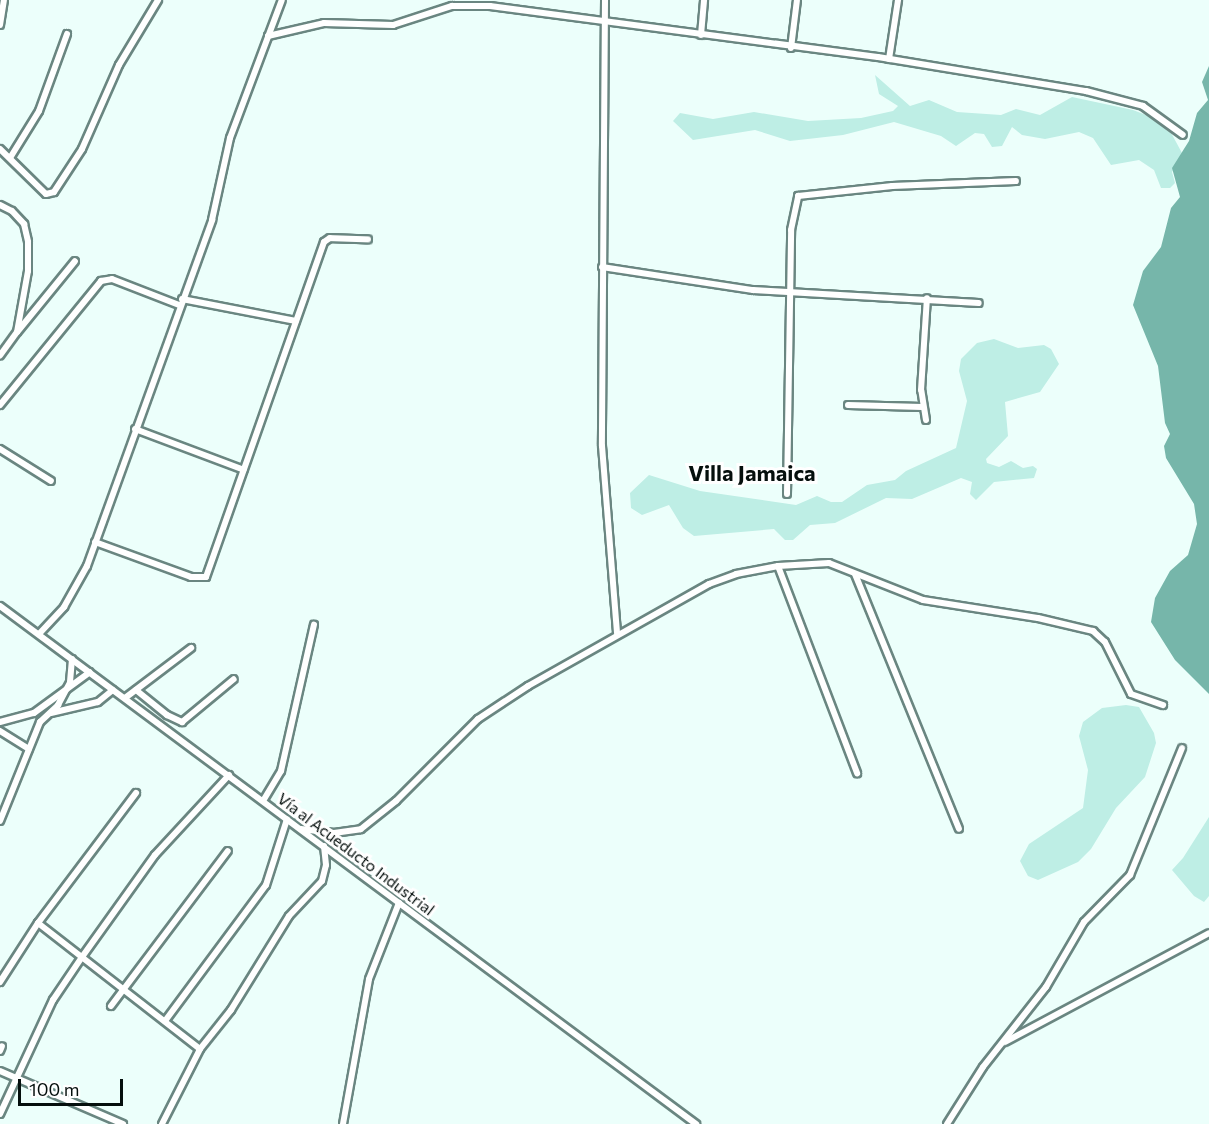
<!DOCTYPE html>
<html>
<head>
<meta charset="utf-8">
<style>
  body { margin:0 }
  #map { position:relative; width:1209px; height:1124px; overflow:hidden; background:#ecfffb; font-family:Commissioner,sans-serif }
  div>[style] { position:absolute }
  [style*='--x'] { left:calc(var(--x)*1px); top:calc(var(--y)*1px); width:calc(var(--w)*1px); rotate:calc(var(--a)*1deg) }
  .green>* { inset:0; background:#beeee5 }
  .water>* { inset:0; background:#76b6aa }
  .roads { filter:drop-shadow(2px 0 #6a8681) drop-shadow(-2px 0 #6a8681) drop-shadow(0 2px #6a8681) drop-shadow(0 -2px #6a8681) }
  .minor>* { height:6px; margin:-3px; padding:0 3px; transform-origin:3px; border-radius:3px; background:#fff }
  span { translate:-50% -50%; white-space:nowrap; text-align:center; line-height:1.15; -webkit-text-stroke:6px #fff; paint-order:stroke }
  .street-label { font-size:16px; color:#050f0d }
  .district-label { font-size:22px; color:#050f0d; font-weight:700 }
  .scale { position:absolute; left:18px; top:1079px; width:105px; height:27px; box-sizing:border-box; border:3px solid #050f0d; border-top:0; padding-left:8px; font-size:18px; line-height:21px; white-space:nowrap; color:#050f0d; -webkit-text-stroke:4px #fff; paint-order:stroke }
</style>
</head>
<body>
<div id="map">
  <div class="green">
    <i style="clip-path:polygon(875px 75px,910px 106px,929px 100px,957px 112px,1001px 115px,1016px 109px,1040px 115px,1072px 97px,1133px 110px,1159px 120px,1169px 129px,1182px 153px,1172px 172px,1175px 183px,1170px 188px,1161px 188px,1154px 170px,1139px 160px,1111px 165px,1093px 138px,1079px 132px,1045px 139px,1022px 135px,1012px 127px,1002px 146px,992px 147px,984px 134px,975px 133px,956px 146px,941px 136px,894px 122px,843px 135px,790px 141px,755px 130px,693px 140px,673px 121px,680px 113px,713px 119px,754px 112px,808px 121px,861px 118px,893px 111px,898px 106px,879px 94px)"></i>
    <i style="clip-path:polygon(994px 339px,1018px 348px,1044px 345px,1051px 349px,1059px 364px,1040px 392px,1005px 402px,1008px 436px,986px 459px,987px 463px,999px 467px,1011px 461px,1023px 468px,1033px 466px,1037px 469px,1034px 478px,994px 482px,976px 500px,970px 494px,972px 482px,961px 478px,912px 499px,886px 498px,835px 523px,810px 525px,793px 540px,785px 540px,774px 529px,694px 536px,683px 528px,669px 505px,642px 515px,631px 508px,630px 493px,649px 475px,700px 491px,796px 505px,817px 496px,831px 502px,842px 502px,867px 485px,895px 480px,906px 471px,956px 448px,967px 401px,959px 371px,961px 359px,977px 343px)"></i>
    <i style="clip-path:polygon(1126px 705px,1139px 707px,1154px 733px,1156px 743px,1145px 777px,1116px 808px,1091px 849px,1078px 862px,1038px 880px,1028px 876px,1020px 861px,1029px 844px,1083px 808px,1088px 770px,1079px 736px,1083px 722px,1102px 708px)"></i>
    <i style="clip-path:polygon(1209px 817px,1209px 896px,1204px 902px,1194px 896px,1172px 870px,1183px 858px)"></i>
  </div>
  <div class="water">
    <i style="clip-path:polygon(1209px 66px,1209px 694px,1175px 660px,1151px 622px,1155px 598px,1170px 571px,1188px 555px,1197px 524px,1194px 504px,1166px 458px,1164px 446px,1170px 434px,1165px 423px,1158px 366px,1133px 305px,1143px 271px,1161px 247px,1171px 208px,1180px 197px,1172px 168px,1189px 141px,1197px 113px,1208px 100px,1202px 82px)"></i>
  </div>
  <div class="roads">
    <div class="minor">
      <i style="--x:605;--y:0;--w:446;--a:90.4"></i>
      <i style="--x:602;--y:446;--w:188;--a:85.4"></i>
      <i style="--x:0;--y:25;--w:25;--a:-81"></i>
      <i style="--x:701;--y:35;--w:35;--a:-85"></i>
      <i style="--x:268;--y:36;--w:57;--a:-13.1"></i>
      <i style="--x:324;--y:23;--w:69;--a:1.7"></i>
      <i style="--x:393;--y:25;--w:62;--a:-17.9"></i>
      <i style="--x:452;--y:6;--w:38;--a:0"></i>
      <i style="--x:490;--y:6;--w:391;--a:7.5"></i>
      <i style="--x:878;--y:57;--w:211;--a:9.3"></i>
      <i style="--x:1086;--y:91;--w:59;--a:14.7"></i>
      <i style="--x:1143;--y:106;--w:49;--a:35.9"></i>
      <i style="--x:791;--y:48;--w:48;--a:-82.9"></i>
      <i style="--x:889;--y:59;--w:60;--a:-81.3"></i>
      <i style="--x:0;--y:149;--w:64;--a:44.4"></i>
      <i style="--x:46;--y:194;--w:8;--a:-14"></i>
      <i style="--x:54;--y:192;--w:51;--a:-56.9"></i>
      <i style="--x:82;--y:149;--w:92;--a:-66.2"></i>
      <i style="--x:119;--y:65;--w:76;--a:-59"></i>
      <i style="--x:10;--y:158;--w:55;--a:-58.3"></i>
      <i style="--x:39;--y:111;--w:82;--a:-70"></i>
      <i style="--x:0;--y:205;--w:13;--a:27"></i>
      <i style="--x:12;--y:211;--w:18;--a:47"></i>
      <i style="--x:24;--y:224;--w:18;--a:77"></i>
      <i style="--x:28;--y:242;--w:29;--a:90"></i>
      <i style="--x:28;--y:271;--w:62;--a:100.2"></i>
      <i style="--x:17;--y:332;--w:29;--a:126"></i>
      <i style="--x:602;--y:267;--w:153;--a:8.7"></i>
      <i style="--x:753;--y:290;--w:226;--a:3.3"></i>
      <i style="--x:182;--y:299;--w:116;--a:10.9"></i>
      <i style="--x:18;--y:331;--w:90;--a:-50.8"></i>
      <i style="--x:0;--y:405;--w:160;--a:-50.8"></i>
      <i style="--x:101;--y:281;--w:11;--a:-10"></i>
      <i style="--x:112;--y:279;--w:72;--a:21.2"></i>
      <i style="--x:848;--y:405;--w:74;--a:1.5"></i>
      <i style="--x:926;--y:420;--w:30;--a:-99"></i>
      <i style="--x:921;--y:390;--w:92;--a:-86.3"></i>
      <i style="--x:135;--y:429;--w:116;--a:20.6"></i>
      <i style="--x:0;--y:449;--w:60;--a:32.1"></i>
      <i style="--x:787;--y:494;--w:264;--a:-89.1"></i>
      <i style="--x:791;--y:230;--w:35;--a:-78"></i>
      <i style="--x:798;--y:196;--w:95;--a:-6.1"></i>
      <i style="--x:892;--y:186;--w:124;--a:-2.3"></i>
      <i style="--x:95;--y:542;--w:102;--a:20"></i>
      <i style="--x:191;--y:577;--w:15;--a:0"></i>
      <i style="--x:206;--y:577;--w:355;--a:-70.6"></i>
      <i style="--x:324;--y:242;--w:7;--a:-34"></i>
      <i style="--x:330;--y:238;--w:38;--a:2"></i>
      <i style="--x:778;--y:566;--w:222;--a:69.1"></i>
      <i style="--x:855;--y:574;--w:275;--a:67.8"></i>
      <i style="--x:0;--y:606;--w:868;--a:36.66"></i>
      <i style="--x:39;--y:634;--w:37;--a:-47"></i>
      <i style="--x:64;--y:607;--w:47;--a:-60.7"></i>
      <i style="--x:87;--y:566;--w:368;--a:-70.1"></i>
      <i style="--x:212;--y:220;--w:84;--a:-77.6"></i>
      <i style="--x:230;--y:138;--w:147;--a:-69.4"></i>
      <i style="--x:136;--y:690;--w:40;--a:39"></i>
      <i style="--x:167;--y:715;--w:17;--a:25"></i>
      <i style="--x:182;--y:722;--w:67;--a:-39.6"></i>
      <i style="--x:125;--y:698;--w:83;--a:-37.1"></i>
      <i style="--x:51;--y:713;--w:48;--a:-13.2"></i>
      <i style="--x:98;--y:702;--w:19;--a:-39"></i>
      <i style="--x:0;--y:722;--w:35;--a:-15"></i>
      <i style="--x:34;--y:713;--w:69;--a:-36.2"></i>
      <i style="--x:0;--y:731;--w:34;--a:32"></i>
      <i style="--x:263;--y:801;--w:35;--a:-59"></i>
      <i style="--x:281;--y:771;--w:150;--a:-77.3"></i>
      <i style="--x:0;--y:821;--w:107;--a:-68"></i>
      <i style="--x:40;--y:722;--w:25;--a:-43"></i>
      <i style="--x:58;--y:705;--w:26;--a:-62"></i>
      <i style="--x:70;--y:682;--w:23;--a:-85"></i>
      <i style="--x:301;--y:829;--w:33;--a:7"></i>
      <i style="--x:334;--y:833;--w:27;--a:-8"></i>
      <i style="--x:361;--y:829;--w:45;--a:-38.7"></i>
      <i style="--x:396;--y:801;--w:116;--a:-45"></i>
      <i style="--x:478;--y:719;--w:60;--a:-33.4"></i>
      <i style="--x:528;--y:686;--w:208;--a:-29.4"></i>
      <i style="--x:709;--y:584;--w:29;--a:-20"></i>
      <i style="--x:736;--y:574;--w:43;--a:-10.8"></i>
      <i style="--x:778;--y:566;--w:51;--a:-3.4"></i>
      <i style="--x:829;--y:563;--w:101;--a:21.5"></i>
      <i style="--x:923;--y:600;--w:116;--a:8.9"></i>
      <i style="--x:1038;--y:618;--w:57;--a:13.3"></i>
      <i style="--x:1093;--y:631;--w:16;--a:43"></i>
      <i style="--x:1105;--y:642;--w:58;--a:63.4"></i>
      <i style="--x:1131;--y:694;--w:34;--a:19"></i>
      <i style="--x:38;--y:923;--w:205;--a:37.9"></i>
      <i style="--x:0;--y:982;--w:70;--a:-57.2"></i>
      <i style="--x:38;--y:923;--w:163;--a:-53"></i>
      <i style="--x:111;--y:1006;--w:194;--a:-53"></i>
      <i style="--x:165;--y:1021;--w:169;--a:-53.4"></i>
      <i style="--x:266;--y:885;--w:69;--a:-72.3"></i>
      <i style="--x:1005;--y:1042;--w:231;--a:-28.1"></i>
      <i style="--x:0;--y:1051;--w:5;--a:-68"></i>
      <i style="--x:0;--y:1071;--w:134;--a:23.3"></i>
      <i style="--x:0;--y:1114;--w:126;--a:-65.1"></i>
      <i style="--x:53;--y:1000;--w:52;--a:-56"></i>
      <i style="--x:82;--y:957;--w:125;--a:-54.4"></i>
      <i style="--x:155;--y:855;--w:109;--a:-47.2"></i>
      <i style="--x:162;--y:1124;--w:84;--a:-63.1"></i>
      <i style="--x:200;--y:1049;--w:50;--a:-51.5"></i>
      <i style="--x:231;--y:1010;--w:110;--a:-58.3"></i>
      <i style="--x:289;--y:916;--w:48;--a:-46.7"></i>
      <i style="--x:322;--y:881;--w:16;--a:-76"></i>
      <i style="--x:326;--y:865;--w:19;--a:-96"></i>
      <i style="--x:343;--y:1124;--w:147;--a:-79.8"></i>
      <i style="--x:369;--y:979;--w:82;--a:-68.5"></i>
      <i style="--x:947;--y:1124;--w:67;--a:-57.7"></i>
      <i style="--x:983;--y:1067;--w:102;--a:-51.8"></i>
      <i style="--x:1046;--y:987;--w:75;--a:-59.7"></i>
      <i style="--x:1084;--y:922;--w:66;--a:-45.6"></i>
      <i style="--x:1130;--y:875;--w:137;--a:-67.7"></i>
    </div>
  </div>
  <div class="street-label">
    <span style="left:356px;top:854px;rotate:37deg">Vía al Acueducto Industrial</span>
  </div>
  <div class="district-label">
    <span style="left:752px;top:473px">Villa Jamaica</span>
  </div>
  <div class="scale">100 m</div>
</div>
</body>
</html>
